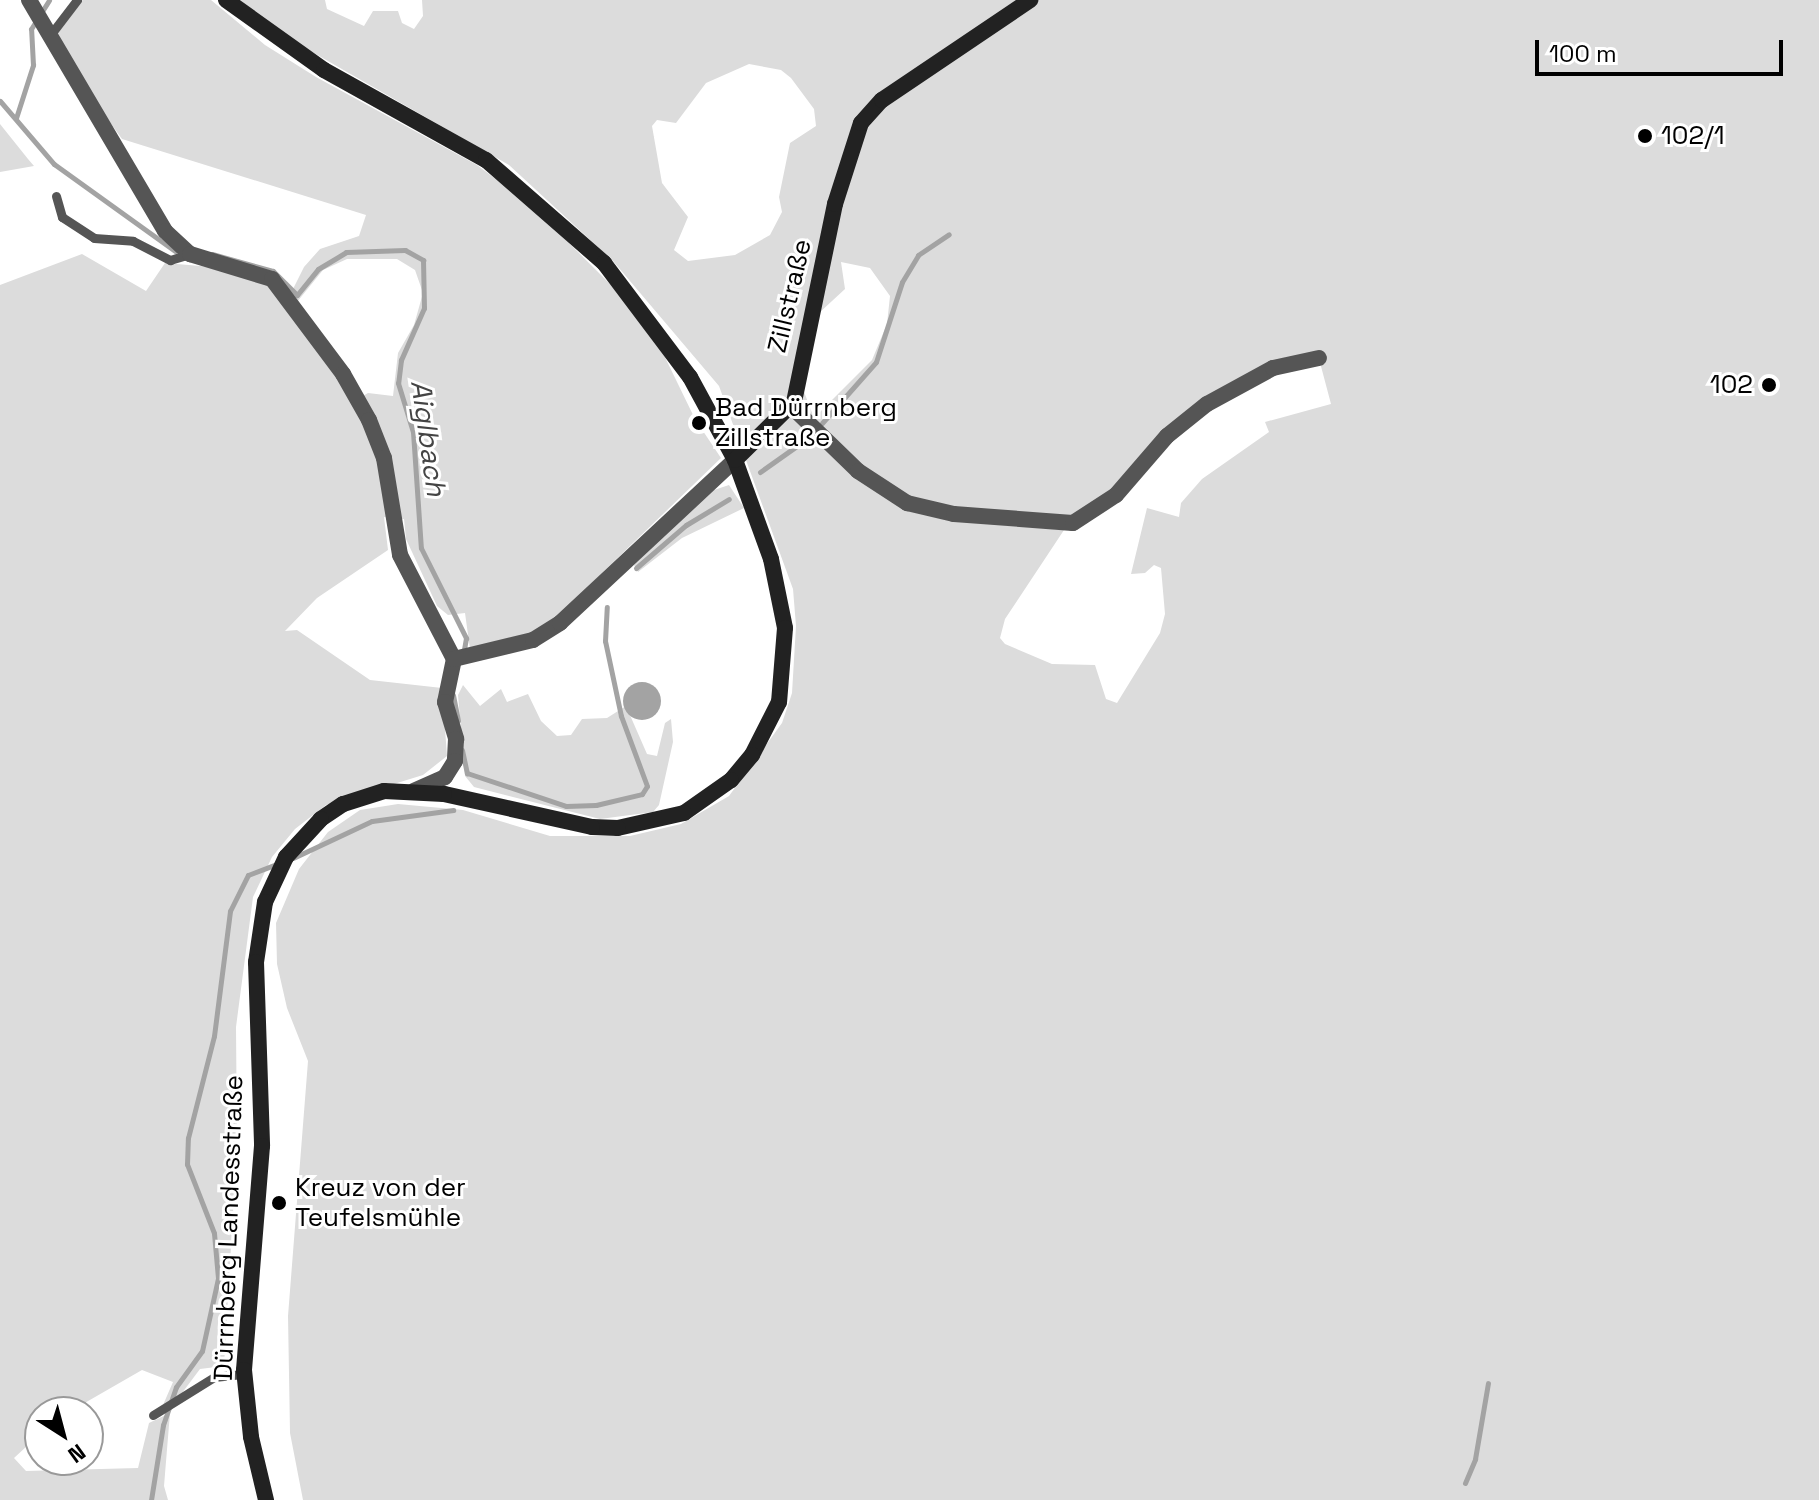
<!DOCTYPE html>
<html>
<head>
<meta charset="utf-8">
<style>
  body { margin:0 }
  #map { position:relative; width:1819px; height:1500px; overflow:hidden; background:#fff; font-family:"Space Grotesk",sans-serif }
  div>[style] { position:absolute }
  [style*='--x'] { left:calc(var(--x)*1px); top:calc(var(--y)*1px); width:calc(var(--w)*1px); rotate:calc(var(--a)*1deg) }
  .green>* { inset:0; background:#dcdcdc }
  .water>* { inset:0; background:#a3a3a3 }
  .round { border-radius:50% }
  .stream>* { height:5px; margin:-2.5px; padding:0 2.5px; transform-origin:2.5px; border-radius:2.5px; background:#a3a3a3 }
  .lane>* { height:9px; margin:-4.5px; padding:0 4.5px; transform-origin:4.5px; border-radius:4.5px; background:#555 }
  .street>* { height:16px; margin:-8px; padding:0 8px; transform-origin:8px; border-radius:8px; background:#555 }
  .secondary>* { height:16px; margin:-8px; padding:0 8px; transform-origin:8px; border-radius:8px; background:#222 }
  .dots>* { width:22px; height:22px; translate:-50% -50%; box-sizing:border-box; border:4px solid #fff; border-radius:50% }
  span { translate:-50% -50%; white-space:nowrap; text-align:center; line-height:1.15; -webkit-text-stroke:6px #fff; paint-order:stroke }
  .poi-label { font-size:26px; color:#000 }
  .left { translate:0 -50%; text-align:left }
  .right { translate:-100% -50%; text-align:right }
  .street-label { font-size:26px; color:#000 }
  .water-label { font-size:28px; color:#444; font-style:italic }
  .north { position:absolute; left:24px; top:1396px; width:80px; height:80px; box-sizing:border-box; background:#fff; border:2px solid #999; border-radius:50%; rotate:144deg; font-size:22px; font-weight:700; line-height:32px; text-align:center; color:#000 }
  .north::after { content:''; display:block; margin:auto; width:28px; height:36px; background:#000; clip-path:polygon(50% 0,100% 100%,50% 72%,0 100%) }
  .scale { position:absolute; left:1535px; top:40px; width:248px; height:36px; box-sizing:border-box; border:4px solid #000; border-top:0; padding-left:10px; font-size:24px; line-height:28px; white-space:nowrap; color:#000; -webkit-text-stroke:6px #fff; paint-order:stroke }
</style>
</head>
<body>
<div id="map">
  <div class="green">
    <i style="clip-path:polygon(83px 0,211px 0,265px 45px,316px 77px,477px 165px,533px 207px,610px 284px,660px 347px,695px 419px,721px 458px,543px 630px,470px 649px,465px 613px,448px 615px,437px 606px,406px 539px,404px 519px,384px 517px,388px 550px,317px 598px,285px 631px,297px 630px,370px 680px,442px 688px,447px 756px,423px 775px,326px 805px,295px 829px,272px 857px,253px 897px,236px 1027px,237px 1144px,224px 1366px,200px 1369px,182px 1393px,163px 1405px,173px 1382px,142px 1370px,69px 1412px,40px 1412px,40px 1434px,14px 1458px,26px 1471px,138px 1468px,149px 1423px,170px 1413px,164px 1486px,168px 1500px,0 1500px,0 285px,82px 254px,146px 291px,165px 263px,224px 268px,269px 286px,354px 401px,368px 393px,393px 396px,398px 353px,414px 325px,423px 293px,415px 270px,397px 259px,347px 259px,323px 270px,297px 302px,292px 291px,304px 267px,320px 249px,359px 236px,366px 215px,122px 139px,81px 82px,58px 33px)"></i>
    <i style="clip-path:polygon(evenodd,238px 0,325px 0,327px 9px,364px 26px,373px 11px,398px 11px,402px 23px,414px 29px,423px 16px,422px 0,1819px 0,1819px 1500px,303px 1500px,290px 1433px,288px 1316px,308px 1061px,287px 1008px,277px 964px,276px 923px,299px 869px,328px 832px,360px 810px,398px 804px,463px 810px,550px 836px,630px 836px,681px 824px,729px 796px,782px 723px,792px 693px,796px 626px,793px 589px,719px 386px,613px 261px,509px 165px,300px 45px,238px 0,749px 64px,781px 70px,791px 78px,814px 109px,816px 126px,790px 143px,779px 197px,782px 212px,770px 235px,735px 255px,688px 261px,674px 250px,688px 217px,662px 183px,652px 126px,657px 120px,676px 123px,706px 83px,749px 64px,238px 0,841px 262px,870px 268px,890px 296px,887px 324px,872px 360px,814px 418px,803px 389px,819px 313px,845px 289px,841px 262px,238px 0,1318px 355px,1331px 404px,1265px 422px,1269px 432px,1202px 479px,1181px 503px,1179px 517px,1147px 508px,1131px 574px,1145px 573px,1154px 565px,1161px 568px,1165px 614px,1160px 633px,1117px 703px,1106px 699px,1095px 665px,1052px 664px,1005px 644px,1000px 638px,1005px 619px,1064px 530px,969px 522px,989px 514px,1079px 516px,1255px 371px,1318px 355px)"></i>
    <i style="clip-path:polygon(0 124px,28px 159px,34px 166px,0 172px)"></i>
    <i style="clip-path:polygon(729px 485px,744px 508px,682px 538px,638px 572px,634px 565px,708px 492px)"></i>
    <i style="clip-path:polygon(463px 685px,480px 706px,501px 689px,507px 702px,528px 694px,541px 721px,557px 736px,571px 735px,582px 719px,607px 718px,626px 706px,647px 754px,657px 756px,665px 723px,671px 719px,673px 742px,659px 805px,653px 812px,600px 819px,474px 787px,465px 776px,458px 695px)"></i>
  </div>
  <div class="water">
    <i class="round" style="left:623px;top:682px;width:38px;height:38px"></i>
  </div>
  <div class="stream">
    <i style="--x:0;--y:101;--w:83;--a:49.4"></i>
    <i style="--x:54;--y:164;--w:149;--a:35.7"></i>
    <i style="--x:16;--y:118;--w:56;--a:-72.2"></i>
    <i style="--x:33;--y:65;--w:36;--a:-93"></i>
    <i style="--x:31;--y:29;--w:34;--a:-58"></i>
    <i style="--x:212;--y:254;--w:63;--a:15.6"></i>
    <i style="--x:273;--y:271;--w:34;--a:45"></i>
    <i style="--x:297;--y:295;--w:33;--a:-51"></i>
    <i style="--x:318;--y:269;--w:33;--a:-31"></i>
    <i style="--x:346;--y:252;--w:59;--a:-1.9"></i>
    <i style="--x:405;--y:250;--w:21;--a:29"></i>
    <i style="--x:423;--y:260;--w:48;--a:88.8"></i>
    <i style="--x:424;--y:308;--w:57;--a:113.9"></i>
    <i style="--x:401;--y:360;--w:23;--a:97"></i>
    <i style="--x:398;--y:383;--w:51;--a:73"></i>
    <i style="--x:413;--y:432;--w:116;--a:86.1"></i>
    <i style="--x:421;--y:548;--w:101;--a:63.4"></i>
    <i style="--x:466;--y:638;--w:17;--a:100"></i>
    <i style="--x:822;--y:423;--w:81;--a:-48.5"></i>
    <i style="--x:876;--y:362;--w:84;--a:-72"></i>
    <i style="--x:902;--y:282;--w:31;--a:-59"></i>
    <i style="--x:918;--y:255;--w:37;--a:-34"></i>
    <i style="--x:760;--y:472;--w:59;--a:-35.3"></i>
    <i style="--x:636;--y:568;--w:66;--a:-40.7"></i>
    <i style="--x:686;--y:525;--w:50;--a:-31.2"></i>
    <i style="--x:453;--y:695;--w:26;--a:79"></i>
    <i style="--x:462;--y:750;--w:24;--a:78"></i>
    <i style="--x:467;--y:773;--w:104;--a:18.4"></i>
    <i style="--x:566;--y:806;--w:30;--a:-2"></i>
    <i style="--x:596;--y:805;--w:47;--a:-13.4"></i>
    <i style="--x:642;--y:794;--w:9;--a:-58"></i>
    <i style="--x:647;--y:786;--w:75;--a:-110.4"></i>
    <i style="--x:621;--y:716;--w:77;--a:-102"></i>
    <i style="--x:605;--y:641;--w:34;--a:-87"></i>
    <i style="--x:293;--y:858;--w:87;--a:-25.1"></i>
    <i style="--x:372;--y:821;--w:82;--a:-7.7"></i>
    <i style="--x:1465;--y:1483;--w:26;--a:-67"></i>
    <i style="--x:1475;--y:1459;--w:77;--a:-80.3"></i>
    <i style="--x:151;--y:1500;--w:76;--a:-80.9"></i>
    <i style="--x:163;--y:1425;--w:40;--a:-71.1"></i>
    <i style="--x:176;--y:1387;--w:44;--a:-54.2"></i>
    <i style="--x:202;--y:1351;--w:75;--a:-77.6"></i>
    <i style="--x:218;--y:1278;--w:45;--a:-95.1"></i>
    <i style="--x:214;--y:1233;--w:74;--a:-111.4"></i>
    <i style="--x:187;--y:1164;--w:26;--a:-88"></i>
    <i style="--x:188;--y:1138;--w:105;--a:-75.7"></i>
    <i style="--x:214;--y:1036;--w:126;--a:-82.7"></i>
    <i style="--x:230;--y:911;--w:40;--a:-63.4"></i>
    <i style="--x:248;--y:875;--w:34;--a:-21"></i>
  </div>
  <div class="lane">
    <i style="--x:51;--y:34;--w:43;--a:-52.6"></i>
    <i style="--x:56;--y:196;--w:22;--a:74"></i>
    <i style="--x:62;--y:217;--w:38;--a:33"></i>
    <i style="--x:94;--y:238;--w:39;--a:4"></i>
    <i style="--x:133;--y:241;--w:42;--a:27.2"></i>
    <i style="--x:170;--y:260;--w:21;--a:-17"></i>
    <i style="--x:153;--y:1415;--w:72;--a:-31.9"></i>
    <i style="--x:214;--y:1377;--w:31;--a:-6"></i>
  </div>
  <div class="street">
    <i style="--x:29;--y:0;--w:268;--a:59.5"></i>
    <i style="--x:165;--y:231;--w:34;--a:43"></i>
    <i style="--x:190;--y:254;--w:86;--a:17"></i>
    <i style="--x:272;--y:279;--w:119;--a:53.2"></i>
    <i style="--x:343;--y:374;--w:53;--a:60.5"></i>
    <i style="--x:369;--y:420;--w:41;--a:68.5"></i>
    <i style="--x:384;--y:458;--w:98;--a:80.6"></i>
    <i style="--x:400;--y:555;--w:117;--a:62.6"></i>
    <i style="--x:454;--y:659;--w:44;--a:101.8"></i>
    <i style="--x:445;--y:702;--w:39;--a:73"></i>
    <i style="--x:456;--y:739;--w:22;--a:93"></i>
    <i style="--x:455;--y:761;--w:19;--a:122"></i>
    <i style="--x:445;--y:777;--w:34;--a:156"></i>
    <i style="--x:792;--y:407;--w:92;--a:44.1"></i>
    <i style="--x:858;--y:471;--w:59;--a:33.1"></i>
    <i style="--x:907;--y:503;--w:48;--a:13.2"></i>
    <i style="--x:954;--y:514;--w:119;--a:4.3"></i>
    <i style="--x:1073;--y:523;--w:51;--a:-33.1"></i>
    <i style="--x:1116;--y:495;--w:78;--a:-49.2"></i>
    <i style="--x:1167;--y:436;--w:51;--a:-38.7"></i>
    <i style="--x:1207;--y:404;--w:75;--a:-28.6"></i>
    <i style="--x:1273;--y:368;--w:47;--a:-12.3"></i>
    <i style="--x:454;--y:659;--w:81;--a:-13.5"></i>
    <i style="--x:533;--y:640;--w:32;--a:-32"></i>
    <i style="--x:560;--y:623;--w:239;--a:-43"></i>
  </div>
  <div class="secondary">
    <i style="--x:226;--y:0;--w:120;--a:35.5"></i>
    <i style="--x:324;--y:70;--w:185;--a:29.1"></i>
    <i style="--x:486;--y:160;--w:157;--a:41.1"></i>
    <i style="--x:604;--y:263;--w:143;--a:53"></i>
    <i style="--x:690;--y:377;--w:94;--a:61.5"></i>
    <i style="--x:735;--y:460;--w:105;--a:70"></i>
    <i style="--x:771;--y:559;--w:70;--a:78.5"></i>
    <i style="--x:785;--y:628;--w:74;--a:94.6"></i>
    <i style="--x:779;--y:702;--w:59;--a:117"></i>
    <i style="--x:752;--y:755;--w:33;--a:130"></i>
    <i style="--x:731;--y:780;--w:57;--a:144.9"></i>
    <i style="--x:684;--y:813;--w:68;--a:167.2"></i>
    <i style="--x:618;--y:828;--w:26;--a:-178"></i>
    <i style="--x:592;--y:827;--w:152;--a:-167.4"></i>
    <i style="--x:444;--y:794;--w:60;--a:-177.1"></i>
    <i style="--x:384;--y:791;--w:43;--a:162.4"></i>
    <i style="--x:343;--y:804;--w:27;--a:146"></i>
    <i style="--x:321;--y:819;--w:52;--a:132.6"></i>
    <i style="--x:286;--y:857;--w:50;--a:115"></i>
    <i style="--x:265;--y:902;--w:61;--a:98.5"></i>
    <i style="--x:256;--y:962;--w:184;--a:88.1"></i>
    <i style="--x:262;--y:1146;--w:225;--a:94.6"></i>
    <i style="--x:244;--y:1370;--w:67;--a:84"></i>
    <i style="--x:251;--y:1437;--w:65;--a:76.6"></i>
    <i style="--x:735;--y:460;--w:83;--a:-44.5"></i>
    <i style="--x:794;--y:402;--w:202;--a:-78.3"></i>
    <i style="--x:835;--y:204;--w:85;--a:-72.2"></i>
    <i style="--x:861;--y:123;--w:31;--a:-48"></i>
    <i style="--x:882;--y:100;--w:179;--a:-34"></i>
  </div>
  <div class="dots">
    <i style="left:1645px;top:136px;background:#000"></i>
    <i style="left:1769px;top:385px;background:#000"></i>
    <i style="left:699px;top:423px;background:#000"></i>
    <i style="left:279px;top:1203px;background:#000"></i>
  </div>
  <div class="poi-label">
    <span class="left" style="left:1661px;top:136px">102/1</span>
    <span class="right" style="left:1753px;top:385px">102</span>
    <span class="left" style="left:715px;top:423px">Bad Dürrnberg<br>Zillstraße</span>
    <span class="left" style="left:295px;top:1203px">Kreuz von der<br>Teufelsmühle</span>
  </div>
  <div class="street-label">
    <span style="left:790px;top:296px;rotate:-77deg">Zillstraße</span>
    <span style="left:229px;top:1228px;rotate:-88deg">Dürrnberg Landesstraße</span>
  </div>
  <div class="water-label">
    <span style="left:429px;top:438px;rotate:82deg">Aiglbach</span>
  </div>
  <div class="north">N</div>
  <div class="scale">100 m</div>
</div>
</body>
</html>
